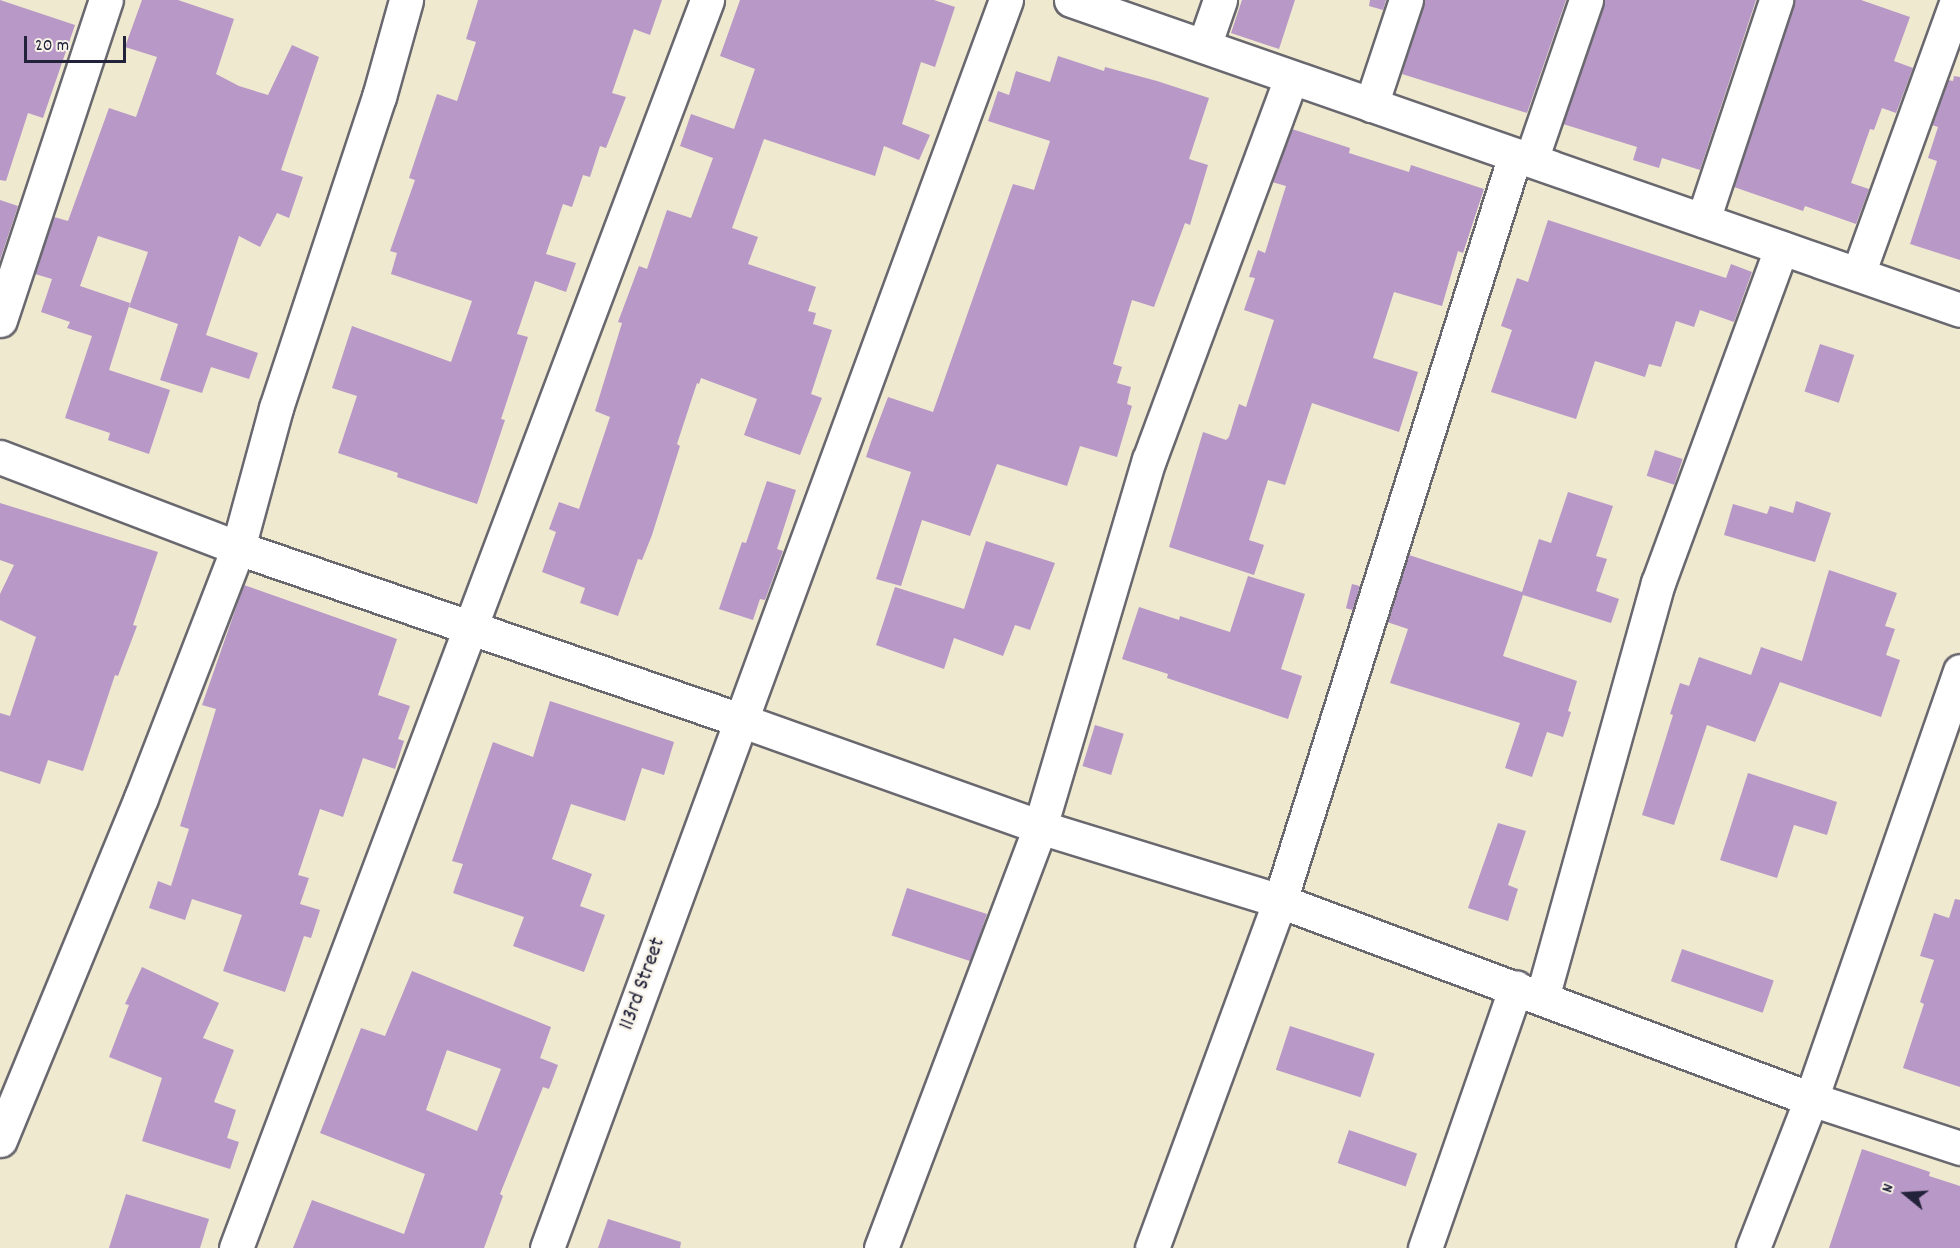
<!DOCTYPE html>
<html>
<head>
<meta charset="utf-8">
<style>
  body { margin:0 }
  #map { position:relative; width:1960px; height:1248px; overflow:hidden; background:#efe9d0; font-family:Dekko,sans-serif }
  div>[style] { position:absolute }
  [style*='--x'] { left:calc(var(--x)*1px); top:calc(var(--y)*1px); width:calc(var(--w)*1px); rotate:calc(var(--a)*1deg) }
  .building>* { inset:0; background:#b898c6; transform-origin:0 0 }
  .roads { filter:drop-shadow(2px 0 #6a686f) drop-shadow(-2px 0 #6a686f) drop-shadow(0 2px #6a686f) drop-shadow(0 -2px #6a686f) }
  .minor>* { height:33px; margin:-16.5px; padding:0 16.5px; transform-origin:16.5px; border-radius:16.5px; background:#fff }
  span { translate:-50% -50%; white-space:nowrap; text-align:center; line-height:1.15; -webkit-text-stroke:5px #f7f3e8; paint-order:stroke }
  .street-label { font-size:22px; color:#22223b }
  .north { position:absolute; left:1876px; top:1164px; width:60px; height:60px; -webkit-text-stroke:4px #f7f3e8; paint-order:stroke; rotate:288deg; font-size:16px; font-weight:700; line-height:24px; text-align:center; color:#22223b }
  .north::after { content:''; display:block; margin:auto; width:21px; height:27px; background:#22223b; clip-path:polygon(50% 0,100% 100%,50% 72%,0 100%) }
  .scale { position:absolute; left:24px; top:36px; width:102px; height:27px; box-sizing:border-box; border:3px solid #22223b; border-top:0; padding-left:8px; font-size:18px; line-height:21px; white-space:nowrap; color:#22223b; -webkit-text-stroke:4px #f7f3e8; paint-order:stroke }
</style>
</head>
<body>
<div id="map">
  <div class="building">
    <i style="clip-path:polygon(0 0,75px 25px,43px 118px,28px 113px,6px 181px,0 180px)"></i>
    <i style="clip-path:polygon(142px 0,178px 0,234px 19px,216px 74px,239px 86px,268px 95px,292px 45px,319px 57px,281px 170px,303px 177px,289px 218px,277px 213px,260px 247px,239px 236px,206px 335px,258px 353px,249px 379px,211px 367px,202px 393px,160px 380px,178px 324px,129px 307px,148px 252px,98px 236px,80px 286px,130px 303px,109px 370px,170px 390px,149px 454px,108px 440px,110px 433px,65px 418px,92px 336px,67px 328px,70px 322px,41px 312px,52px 279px,35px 274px,54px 217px,68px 221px,109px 108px,136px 117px,157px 57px,125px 47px)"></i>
    <i style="clip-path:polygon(478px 0,662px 0,650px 35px,634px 29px,612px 93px,626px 97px,606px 148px,600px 146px,590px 177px,583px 175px,572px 207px,563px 204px,546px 254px,576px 263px,566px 292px,535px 281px,517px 334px,528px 337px,501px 419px,505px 420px,477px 504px,397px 477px,398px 473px,338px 453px,357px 396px,332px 388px,352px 326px,451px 362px,472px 301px,391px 274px,397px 253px,390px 251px,415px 180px,409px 178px,437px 94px,457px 101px,476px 42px,466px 39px)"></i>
    <i style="clip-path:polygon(740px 0,934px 0,955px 7px,935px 67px,921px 62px,902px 124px,930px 135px,919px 160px,884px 146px,875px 176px,764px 139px,732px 228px,758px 237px,748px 264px,816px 287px,808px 311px,816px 313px,813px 324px,832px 330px,811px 394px,822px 398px,800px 455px,744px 435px,757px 399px,701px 378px,699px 384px,697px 383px,677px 444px,680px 446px,652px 535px,642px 560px,638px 559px,618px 616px,580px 603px,585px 588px,542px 572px,556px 532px,549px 529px,559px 502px,579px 509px,610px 417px,595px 411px,622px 323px,618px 322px,639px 266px,647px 269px,667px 210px,691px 218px,713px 158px,680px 146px,691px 114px,734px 129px,755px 69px,720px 56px)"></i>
    <i style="clip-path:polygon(1242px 0,1295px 0,1279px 49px,1231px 33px)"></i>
    <i style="clip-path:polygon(1370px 0,1386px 0,1383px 10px,1369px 6px)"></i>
    <i style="clip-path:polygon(1424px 0,1566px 0,1527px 113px,1402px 74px)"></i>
    <i style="clip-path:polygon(1604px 0,1756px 0,1700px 170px,1662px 158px,1659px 168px,1633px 160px,1637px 147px,1563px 124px)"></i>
    <i style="clip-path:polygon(1794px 0,1861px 0,1910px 17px,1894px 61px,1913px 68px,1896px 113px,1882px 108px,1874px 130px,1870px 129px,1851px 183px,1869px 189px,1856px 224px,1805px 206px,1803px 211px,1734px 187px)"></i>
    <i style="clip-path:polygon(1058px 56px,1104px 71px,1105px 67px,1157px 81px,1209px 98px,1189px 159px,1208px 165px,1190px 225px,1185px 223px,1154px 307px,1132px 300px,1113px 364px,1122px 367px,1117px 383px,1131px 387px,1127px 404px,1132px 406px,1117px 457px,1080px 446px,1067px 486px,997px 464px,970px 536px,922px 520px,901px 586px,876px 579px,911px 472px,866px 457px,871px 442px,888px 397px,933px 412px,1013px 184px,1034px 190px,1050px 141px,988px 121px,998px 91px,1009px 95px,1016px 71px,1050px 82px)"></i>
    <i style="clip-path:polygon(1954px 76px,1960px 77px,1960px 260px,1910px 244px,1937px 161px,1928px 158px,1938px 127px,1932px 125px,1948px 80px,1953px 81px)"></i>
    <i style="clip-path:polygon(1292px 129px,1350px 148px,1349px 153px,1409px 172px,1411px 165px,1484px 189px,1463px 253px,1458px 251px,1442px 306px,1394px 292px,1373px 358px,1418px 372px,1399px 432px,1312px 403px,1285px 485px,1268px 480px,1249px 540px,1264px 545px,1254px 575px,1169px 547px,1203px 432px,1226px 440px,1229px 437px,1239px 404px,1246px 407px,1274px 320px,1244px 310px,1255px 278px,1249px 277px,1258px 250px,1265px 253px,1286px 186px,1272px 182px)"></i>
    <i style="clip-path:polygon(0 200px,18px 206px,0 260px)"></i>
    <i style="clip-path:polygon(1548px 220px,1726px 278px,1731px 264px,1752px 272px,1734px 322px,1700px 310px,1694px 327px,1676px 321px,1661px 367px,1649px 364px,1645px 377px,1595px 361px,1576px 419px,1491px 392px,1512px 330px,1501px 326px,1517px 278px,1528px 282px)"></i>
    <i style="left:1820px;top:344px;width:36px;height:50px;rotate:18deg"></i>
    <i style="left:1655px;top:450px;width:29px;height:27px;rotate:18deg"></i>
    <i style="clip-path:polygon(767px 481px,796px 490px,777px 549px,783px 551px,765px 600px,760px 599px,753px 620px,719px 609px,742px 542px,746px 543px)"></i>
    <i style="clip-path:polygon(1568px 492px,1613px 506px,1596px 556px,1607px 559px,1596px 591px,1619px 599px,1611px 623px,1523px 595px,1503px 656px,1577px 681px,1568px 711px,1571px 712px,1563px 737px,1547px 732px,1532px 777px,1505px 768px,1520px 723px,1390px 683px,1408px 629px,1387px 622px,1409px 555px,1522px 592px,1539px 539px,1551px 543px)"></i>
    <i style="clip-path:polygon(1796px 501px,1831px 513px,1815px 562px,1724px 535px,1733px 504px,1767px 514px,1770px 506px,1793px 513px)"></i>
    <i style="clip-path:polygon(0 503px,158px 552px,133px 625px,137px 626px,118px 676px,115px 675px,83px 771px,48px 760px,40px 784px,0 771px,0 713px,10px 716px,36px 637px,0 620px,0 594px,14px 565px,0 560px)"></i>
    <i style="clip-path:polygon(986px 541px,1055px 563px,1030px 630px,1015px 625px,1003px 656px,954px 638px,944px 669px,876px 645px,895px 587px,964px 609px)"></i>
    <i style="clip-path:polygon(1829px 570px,1897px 593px,1885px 626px,1895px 629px,1886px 655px,1900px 660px,1881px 717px,1780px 682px,1755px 742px,1707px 725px,1674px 825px,1642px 815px,1673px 715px,1670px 714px,1680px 683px,1689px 686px,1699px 657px,1751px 675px,1761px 647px,1802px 661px)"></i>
    <i style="clip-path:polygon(1248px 576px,1305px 594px,1281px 669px,1302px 676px,1288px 719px,1167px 678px,1168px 674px,1122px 659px,1139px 607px,1179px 620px,1180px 616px,1230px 632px)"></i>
    <i style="left:1352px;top:584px;width:8px;height:25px;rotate:14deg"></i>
    <i style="clip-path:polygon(244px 585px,397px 639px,378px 695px,410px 706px,398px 739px,404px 741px,395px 769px,363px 758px,343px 817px,320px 809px,298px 875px,309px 878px,300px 904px,320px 910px,311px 938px,304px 936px,285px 992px,223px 971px,242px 915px,192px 899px,185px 920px,149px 908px,158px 881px,171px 886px,189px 829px,180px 826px,216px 709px,202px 705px)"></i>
    <i style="clip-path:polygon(550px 701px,674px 742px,664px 775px,642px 768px,625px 821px,571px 804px,552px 859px,592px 874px,580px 906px,605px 915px,584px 972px,513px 946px,524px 917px,453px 893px,463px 864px,452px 861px,493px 742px,533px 757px)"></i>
    <i style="left:1095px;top:725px;width:30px;height:43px;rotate:17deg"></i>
    <i style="clip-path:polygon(1748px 773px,1837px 802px,1827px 835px,1794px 825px,1777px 878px,1720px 860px)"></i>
    <i style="clip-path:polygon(1498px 823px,1526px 831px,1508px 885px,1518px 889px,1508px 921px,1468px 908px)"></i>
    <i style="left:907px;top:888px;width:84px;height:50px;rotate:18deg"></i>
    <i style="clip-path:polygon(1955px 899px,1960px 900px,1960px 1087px,1903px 1068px,1924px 1004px,1920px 1002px,1934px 960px,1920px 956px,1934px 913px,1949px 918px)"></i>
    <i style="left:1682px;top:949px;width:97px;height:34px;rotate:19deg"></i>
    <i style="clip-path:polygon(142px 967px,219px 1003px,203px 1038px,234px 1050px,214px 1102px,236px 1110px,227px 1138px,239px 1142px,230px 1169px,142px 1141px,162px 1078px,109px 1057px,129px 1005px,125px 1004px)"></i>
    <i style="clip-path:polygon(evenodd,412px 971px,551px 1027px,540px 1058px,558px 1065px,549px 1089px,543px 1087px,500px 1194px,503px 1196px,484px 1248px,293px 1248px,312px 1200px,404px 1234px,425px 1174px,320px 1133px,361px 1028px,385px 1036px,412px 971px,447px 1050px,501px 1069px,477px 1131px,426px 1110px,447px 1050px)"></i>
    <i style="left:1290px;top:1026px;width:89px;height:46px;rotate:18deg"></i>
    <i style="left:1349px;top:1130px;width:72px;height:35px;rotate:19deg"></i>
    <i style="clip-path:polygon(1862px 1149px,1930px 1172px,1929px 1176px,1960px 1186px,1960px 1248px,1829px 1248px)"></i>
    <i style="clip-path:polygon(126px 1194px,209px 1219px,200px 1248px,109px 1248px)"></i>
    <i style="clip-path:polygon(608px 1219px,681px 1242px,680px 1248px,598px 1248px)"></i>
  </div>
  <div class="roads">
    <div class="minor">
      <i style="--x:1071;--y:0;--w:941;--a:19.22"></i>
      <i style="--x:1204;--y:46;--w:49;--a:-70.8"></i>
      <i style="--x:1371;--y:105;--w:111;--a:-71.6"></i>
      <i style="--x:1531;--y:160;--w:169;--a:-71"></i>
      <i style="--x:1703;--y:220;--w:232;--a:-71.6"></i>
      <i style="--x:1858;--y:274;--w:291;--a:-70.1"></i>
      <i style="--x:0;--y:320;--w:337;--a:-71.7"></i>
      <i style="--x:0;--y:457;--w:255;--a:20.9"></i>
      <i style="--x:238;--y:548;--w:531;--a:18.91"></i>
      <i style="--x:740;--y:720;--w:319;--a:19.6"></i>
      <i style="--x:1040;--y:827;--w:251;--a:17.1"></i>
      <i style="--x:1280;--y:901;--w:567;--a:20.45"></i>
      <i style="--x:1811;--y:1099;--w:157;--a:18.2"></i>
      <i style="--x:1542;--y:998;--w:431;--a:-74.4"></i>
      <i style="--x:1658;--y:583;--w:357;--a:-69.8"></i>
      <i style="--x:0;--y:1140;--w:370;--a:-67.6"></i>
      <i style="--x:141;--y:798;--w:268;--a:-68.8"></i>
      <i style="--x:238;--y:548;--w:145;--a:-74.8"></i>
      <i style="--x:276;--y:408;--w:328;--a:-71.7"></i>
      <i style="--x:379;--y:97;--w:101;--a:-74.4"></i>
      <i style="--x:236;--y:1248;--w:1334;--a:-69.32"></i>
      <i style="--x:547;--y:1248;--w:1330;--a:-69.81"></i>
      <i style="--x:881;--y:1248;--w:450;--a:-69.3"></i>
      <i style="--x:1040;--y:827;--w:383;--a:-73.5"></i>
      <i style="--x:1149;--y:460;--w:408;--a:-69.6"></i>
      <i style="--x:1152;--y:1248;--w:370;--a:-69.8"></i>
      <i style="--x:1280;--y:901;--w:782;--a:-72.51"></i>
      <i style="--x:1425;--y:1248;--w:276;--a:-70.8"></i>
      <i style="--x:1753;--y:1248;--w:160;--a:-68.7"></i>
      <i style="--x:1811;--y:1099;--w:453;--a:-70.8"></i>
    </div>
  </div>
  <div class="street-label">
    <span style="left:643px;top:984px;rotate:-70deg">113rd Street</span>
  </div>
  <div class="north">N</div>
  <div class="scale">20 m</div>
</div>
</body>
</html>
